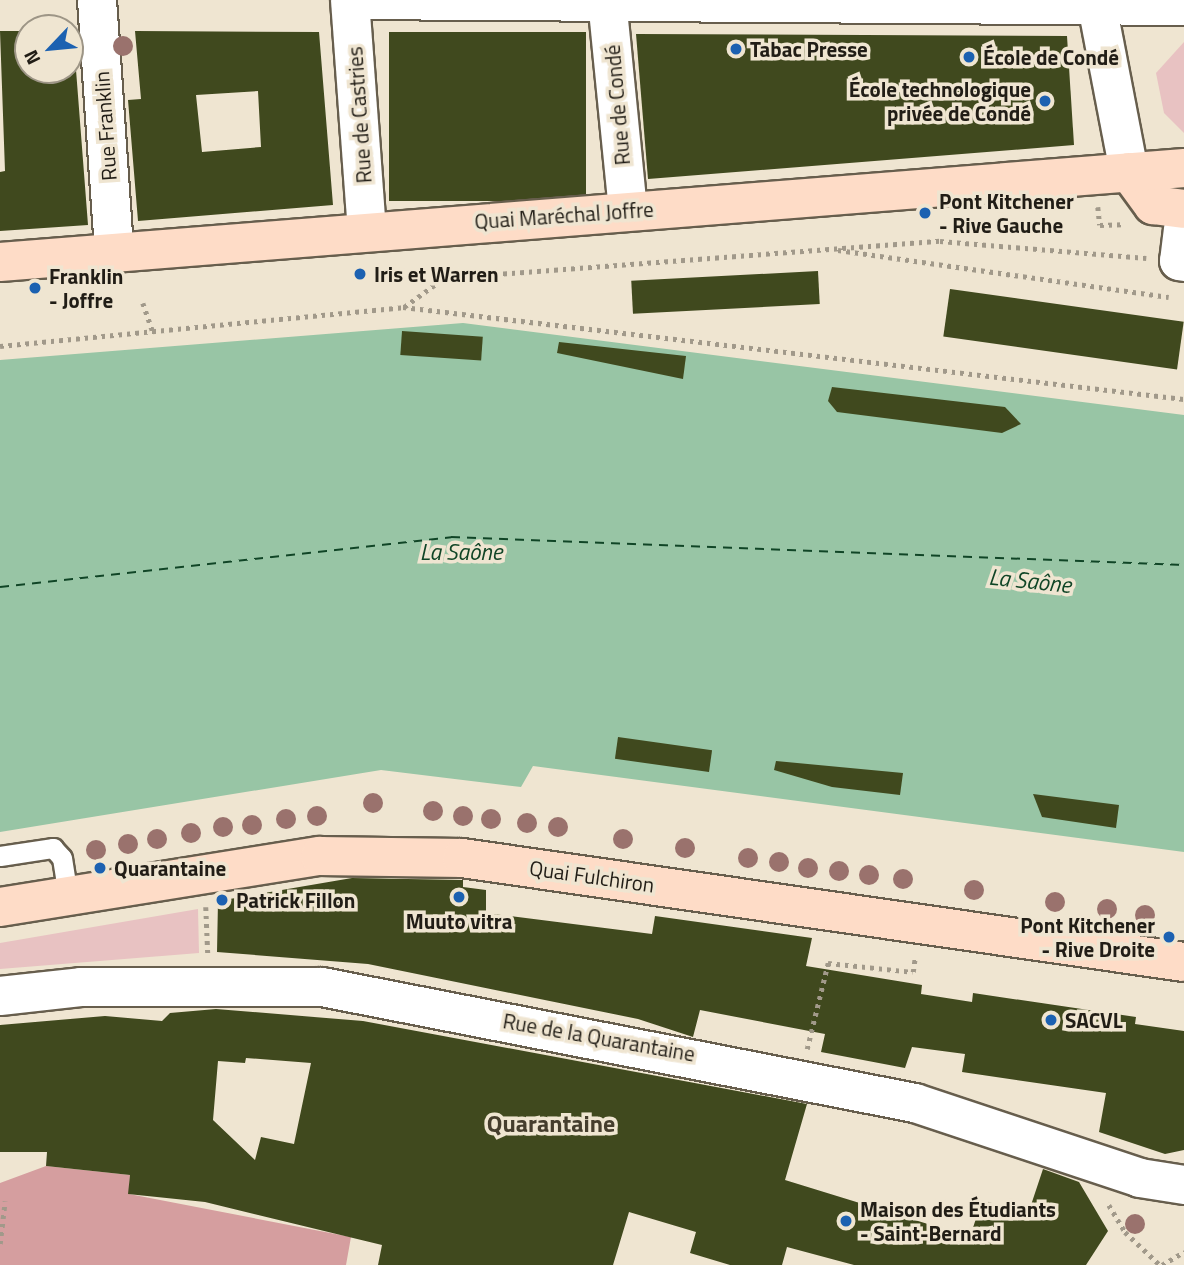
<!DOCTYPE html>
<html>
<head>
<meta charset="utf-8">
<style>
  body { margin:0 }
  #map { position:relative; width:1184px; height:1265px; overflow:hidden; background:#efe5d1; font-family:"Titillium Web",sans-serif }
  div>[style] { position:absolute }
  [style*='--x'] { left:calc(var(--x)*1px); top:calc(var(--y)*1px); width:calc(var(--w)*1px); rotate:calc(var(--a)*1deg) }
  .green>* { inset:0; background:#e8c2c2 }
  .forest>* { inset:0; background:#d59e9f }
  .water>* { inset:0; background:#98c5a5 }
  .ferry>* { height:2px; margin-top:-1px; transform-origin:0; background:repeating-linear-gradient(90deg,#104526 0 9px,transparent 0 16px) }
  .building>* { inset:0; background:#40491e; transform-origin:0 0 }
  .path>* { height:4.5px; margin-top:-2.25px; transform-origin:0; background:repeating-linear-gradient(90deg,#a1998a 0 3.5px,transparent 0 8.5px) }
  .roads { filter:drop-shadow(2px 0 #675e4d) drop-shadow(-2px 0 #675e4d) drop-shadow(0 2px #675e4d) drop-shadow(0 -2px #675e4d) }
  .lane>* { height:19px; margin:-9.5px; padding:0 9.5px; transform-origin:9.5px; border-radius:9.5px; background:#fff }
  .street>* { height:38px; margin:-19px; padding:0 19px; transform-origin:19px; border-radius:19px; background:#fff }
  .primary>* { height:38px; margin:-19px; padding:0 19px; transform-origin:19px; border-radius:19px; background:#fedcc7 }
  .trees>* { width:20px; height:20px; margin:-10px; border-radius:50%; background:#9a726d }
  .dots>* { width:19px; height:19px; translate:-50% -50%; box-sizing:border-box; border:4px solid #efe5d1; border-radius:50% }
  span { translate:-50% -50%; white-space:nowrap; text-align:center; line-height:1.15; -webkit-text-stroke:7px #efe5d1; paint-order:stroke }
  .poi-label { font-size:21px; color:#211d16; font-weight:700 }
  .left { translate:0 -50%; text-align:left }
  .right { translate:-100% -50%; text-align:right }
  .street-label { font-size:21px; color:#211d16 }
  .water-label { font-size:23px; color:#104526; font-style:italic }
  .quarter-label { font-size:24px; color:#453d2d; font-weight:700 }
  .north { position:absolute; left:14px; top:14px; width:70px; height:70px; box-sizing:border-box; background:#efe5d1; border:2px solid #9d9586; border-radius:50%; rotate:244deg; font-size:19px; font-weight:700; line-height:28px; text-align:center; color:#211d16 }
  .north::after { content:''; display:block; margin:auto; width:24px; height:32px; background:#1c61b1; clip-path:polygon(50% 0,100% 100%,50% 72%,0 100%) }
</style>
</head>
<body>
<div id="map">
  <div class="green">
    <i style="clip-path:polygon(1184px 42px,1184px 133px,1164px 113px,1156px 73px)"></i>
    <i style="clip-path:polygon(198px 909px,199px 953px,0 969px,0 943px)"></i>
  </div>
  <div class="forest">
    <i style="clip-path:polygon(46px 1166px,130px 1175px,129px 1194px,351px 1237px,346px 1265px,0 1265px,0 1183px)"></i>
  </div>
  <div class="water">
    <i style="clip-path:polygon(463px 323px,1184px 415px,1184px 852px,533px 766px,521px 787px,381px 770px,0 832px,0 360px)"></i>
  </div>
  <div class="ferry">
    <i style="--x:0;--y:587;--w:454;--a:-6.3"></i>
    <i style="--x:451;--y:537;--w:734;--a:2.19"></i>
  </div>
  <div class="building">
    <i style="clip-path:polygon(0 31px,28px 31px,28px 70px,70px 70px,73px 31px,88px 225px,0 231px,0 172px,5px 171px)"></i>
    <i style="clip-path:polygon(evenodd,135px 31px,319px 32px,333px 205px,138px 221px,128px 100px,141px 99px,135px 31px,258px 91px,261px 147px,202px 152px,196px 95px,258px 91px)"></i>
    <i style="left:389px;top:32px;width:197px;height:169px"></i>
    <i style="clip-path:polygon(636px 34px,1067px 36px,1074px 145px,648px 179px)"></i>
    <i style="left:818px;top:271px;width:33px;height:187px;rotate:87deg"></i>
    <i style="left:950px;top:289px;width:236px;height:48px;rotate:8deg"></i>
    <i style="left:402px;top:331px;width:81px;height:24px;rotate:4deg"></i>
    <i style="clip-path:polygon(559px 342px,686px 356px,683px 379px,557px 353px)"></i>
    <i style="clip-path:polygon(832px 387px,1005px 407px,1021px 424px,1002px 433px,837px 412px,828px 401px)"></i>
    <i style="left:618px;top:737px;width:95px;height:22px;rotate:8deg"></i>
    <i style="clip-path:polygon(776px 761px,903px 773px,900px 795px,832px 787px,774px 770px)"></i>
    <i style="clip-path:polygon(1033px 794px,1119px 805px,1116px 828px,1042px 817px)"></i>
    <i style="clip-path:polygon(352px 878px,463px 880px,463px 887px,486px 890px,486px 913px,652px 934px,655px 916px,812px 938px,806px 966px,922px 985px,921px 994px,972px 1002px,973px 993px,1136px 1017px,1135px 1024px,1184px 1031px,1184px 1150px,1165px 1154px,1099px 1132px,1106px 1093px,962px 1072px,965px 1054px,912px 1047px,905px 1068px,821px 1052px,825px 1034px,700px 1010px,693px 1037px,638px 1019px,368px 964px,217px 952px,218px 901px)"></i>
    <i style="clip-path:polygon(evenodd,216px 1009px,363px 1021px,807px 1104px,785px 1180px,970px 1237px,982px 1200px,1028px 1214px,1043px 1169px,1079px 1182px,1108px 1231px,1086px 1265px,854px 1265px,787px 1247px,782px 1265px,730px 1265px,690px 1253px,696px 1232px,629px 1212px,613px 1265px,378px 1265px,382px 1245px,205px 1202px,128px 1194px,130px 1175px,46px 1166px,47px 1152px,0 1152px,0 1025px,105px 1016px,162px 1021px,170px 1013px,216px 1009px,246px 1058px,311px 1063px,294px 1144px,261px 1137px,255px 1160px,213px 1120px,218px 1061px,245px 1063px,246px 1058px)"></i>
  </div>
  <div class="path">
    <i style="--x:1098;--y:207;--w:18;--a:84"></i>
    <i style="--x:1100;--y:225;--w:23;--a:-2"></i>
    <i style="--x:838;--y:250;--w:334;--a:8.1"></i>
    <i style="--x:143;--y:303;--w:31;--a:71"></i>
    <i style="--x:404;--y:307;--w:49;--a:-35.9"></i>
    <i style="--x:444;--y:278;--w:497;--a:-4.3"></i>
    <i style="--x:940;--y:241;--w:207;--a:4.7"></i>
    <i style="--x:0;--y:346;--w:405;--a:-5.5"></i>
    <i style="--x:403;--y:307;--w:786;--a:6.72"></i>
    <i style="--x:206;--y:907;--w:48;--a:87.6"></i>
    <i style="--x:807;--y:1049;--w:89;--a:-76.3"></i>
    <i style="--x:828;--y:963;--w:85;--a:6"></i>
    <i style="--x:913;--y:972;--w:14;--a:-82"></i>
    <i style="--x:1109;--y:1205;--w:31;--a:59"></i>
    <i style="--x:1125;--y:1232;--w:48;--a:43.3"></i>
    <i style="--x:0;--y:1244;--w:43;--a:-83.4"></i>
    <i style="--x:1162;--y:1265;--w:26;--a:-31"></i>
  </div>
  <div class="roads">
    <div class="lane">
      <i style="--x:0;--y:856;--w:54;--a:-8.6"></i>
      <i style="--x:53;--y:848;--w:13;--a:48"></i>
      <i style="--x:62;--y:858;--w:39;--a:81"></i>
    </div>
    <div class="street">
      <i style="--x:97;--y:0;--w:252;--a:86.1"></i>
      <i style="--x:350;--y:0;--w:231;--a:85.8"></i>
      <i style="--x:351;--y:0;--w:833;--a:0.41"></i>
      <i style="--x:607;--y:0;--w:211;--a:84.3"></i>
      <i style="--x:1096;--y:0;--w:175;--a:79.1"></i>
      <i style="--x:1183;--y:229;--w:32;--a:97"></i>
      <i style="--x:1179;--y:261;--w:5;--a:11"></i>
      <i style="--x:0;--y:996;--w:81;--a:-6.3"></i>
      <i style="--x:81;--y:987;--w:241;--a:0"></i>
      <i style="--x:322;--y:987;--w:604;--a:11.07"></i>
      <i style="--x:915;--y:1103;--w:237;--a:18.4"></i>
      <i style="--x:1140;--y:1178;--w:45;--a:9"></i>
    </div>
    <div class="primary">
      <i style="--x:1129;--y:172;--w:41;--a:54"></i>
      <i style="--x:1153;--y:205;--w:31;--a:7"></i>
      <i style="--x:0;--y:262;--w:1188;--a:-4.54"></i>
      <i style="--x:0;--y:907;--w:324;--a:-9.1"></i>
      <i style="--x:320;--y:856;--w:142;--a:0.8"></i>
      <i style="--x:462;--y:858;--w:729;--a:8.2"></i>
    </div>
  </div>
  <div class="trees">
    <i style="left:123px;top:46px"></i>
    <i style="left:373px;top:803px"></i>
    <i style="left:433px;top:811px"></i>
    <i style="left:317px;top:816px"></i>
    <i style="left:463px;top:816px"></i>
    <i style="left:286px;top:819px"></i>
    <i style="left:491px;top:819px"></i>
    <i style="left:527px;top:823px"></i>
    <i style="left:252px;top:825px"></i>
    <i style="left:223px;top:827px"></i>
    <i style="left:558px;top:827px"></i>
    <i style="left:191px;top:833px"></i>
    <i style="left:157px;top:839px"></i>
    <i style="left:623px;top:839px"></i>
    <i style="left:128px;top:844px"></i>
    <i style="left:685px;top:848px"></i>
    <i style="left:96px;top:850px"></i>
    <i style="left:748px;top:858px"></i>
    <i style="left:779px;top:862px"></i>
    <i style="left:808px;top:868px"></i>
    <i style="left:839px;top:871px"></i>
    <i style="left:869px;top:875px"></i>
    <i style="left:903px;top:879px"></i>
    <i style="left:974px;top:890px"></i>
    <i style="left:1055px;top:902px"></i>
    <i style="left:1107px;top:909px"></i>
    <i style="left:1145px;top:915px"></i>
    <i style="left:1135px;top:1224px"></i>
  </div>
  <div class="dots">
    <i style="left:736px;top:49px;background:#1c61b1"></i>
    <i style="left:969px;top:57px;background:#1c61b1"></i>
    <i style="left:1045px;top:101px;background:#1c61b1"></i>
    <i style="left:925px;top:213px;background:#1c61b1"></i>
    <i style="left:360px;top:274px;background:#1c61b1"></i>
    <i style="left:35px;top:288px;background:#1c61b1"></i>
    <i style="left:100px;top:868px;background:#1c61b1"></i>
    <i style="left:459px;top:897px;background:#1c61b1"></i>
    <i style="left:222px;top:900px;background:#1c61b1"></i>
    <i style="left:1169px;top:937px;background:#1c61b1"></i>
    <i style="left:1051px;top:1020px;background:#1c61b1"></i>
    <i style="left:846px;top:1221px;background:#1c61b1"></i>
  </div>
  <div class="poi-label">
    <span class="left" style="left:750px;top:49px">Tabac Presse</span>
    <span class="left" style="left:983px;top:57px">École de Condé</span>
    <span class="right" style="left:1031px;top:101px">École technologique<br>privée de Condé</span>
    <span class="left" style="left:939px;top:213px">Pont Kitchener<br>- Rive Gauche</span>
    <span class="left" style="left:374px;top:274px">Iris et Warren</span>
    <span class="left" style="left:49px;top:288px">Franklin<br>- Joffre</span>
    <span class="left" style="left:114px;top:868px">Quarantaine</span>
    <span class="left" style="left:236px;top:900px">Patrick Fillon</span>
    <span style="left:459px;top:921px">Muuto vitra</span>
    <span class="right" style="left:1155px;top:937px">Pont Kitchener<br>- Rive Droite</span>
    <span class="left" style="left:1065px;top:1020px">SACVL</span>
    <span class="left" style="left:860px;top:1221px">Maison des Étudiants<br>- Saint-Bernard</span>
  </div>
  <div class="street-label">
    <span style="left:617px;top:105px;rotate:-95deg">Rue de Condé</span>
    <span style="left:359px;top:115px;rotate:-94deg">Rue de Castries</span>
    <span style="left:105px;top:126px;rotate:-94deg">Rue Franklin</span>
    <span style="left:564px;top:215px;rotate:-4deg">Quai Maréchal Joffre</span>
    <span style="left:592px;top:876px;rotate:8deg">Quai Fulchiron</span>
    <span style="left:599px;top:1037px;rotate:10deg">Rue de la Quarantaine</span>
  </div>
  <div class="water-label">
    <span style="left:461px;top:552px">La Saône</span>
    <span style="left:1030px;top:581px;rotate:6deg">La Saône</span>
  </div>
  <div class="quarter-label">
    <span style="left:551px;top:1124px">Quarantaine</span>
  </div>
  <div class="north">N</div>
</div>
</body>
</html>
